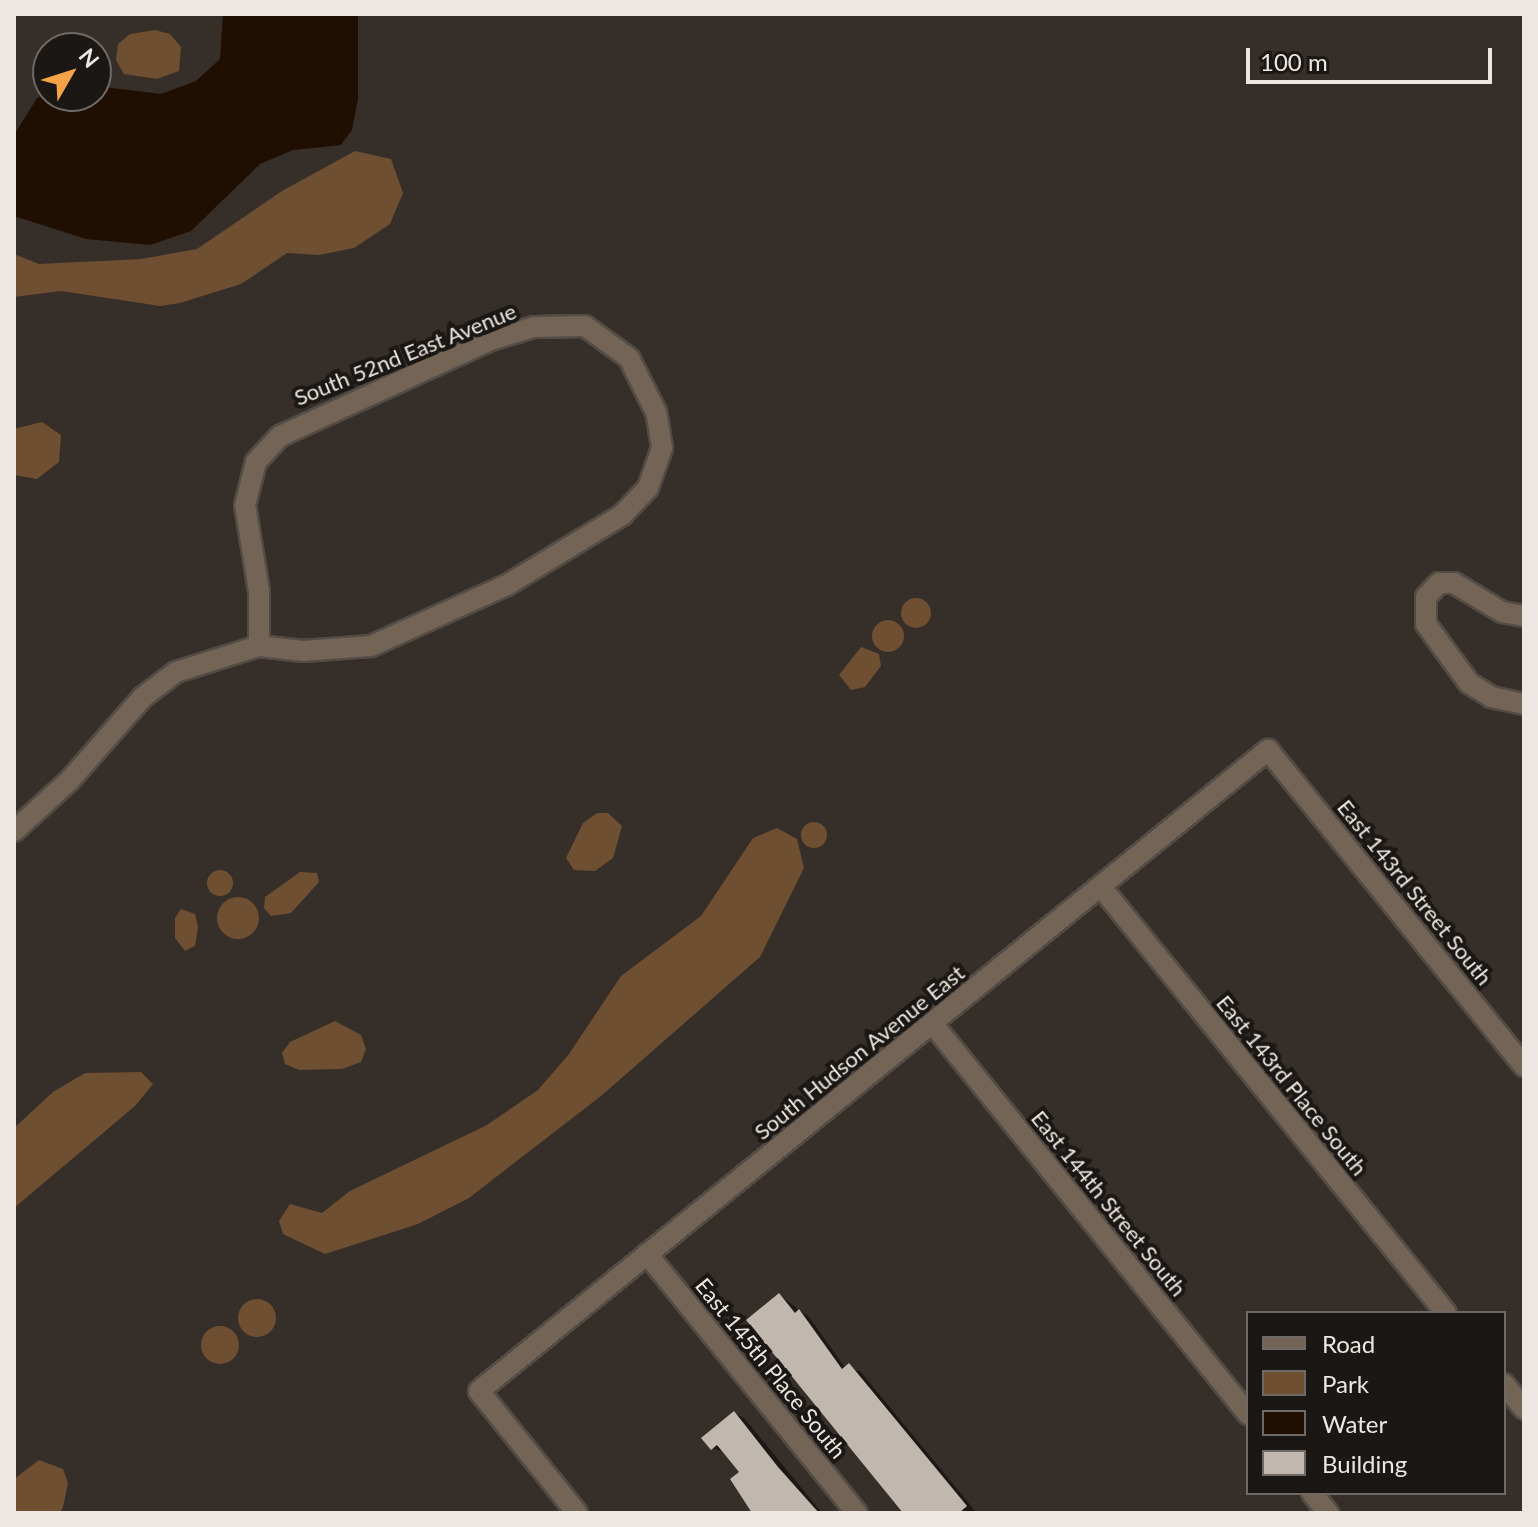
<!DOCTYPE html>
<html>
<head>
<meta charset="utf-8">
<style>
  body { margin:0 }
  #map { position:relative; width:1538px; height:1527px; overflow:hidden; background:#362e28; font-family:Lato,sans-serif }
  div>[style] { position:absolute }
  [style*='--x'] { left:calc(var(--x)*1px); top:calc(var(--y)*1px); width:calc(var(--w)*1px); rotate:calc(var(--a)*1deg) }
  .green>* { inset:0; background:#6f4f31 }
  .round { border-radius:50% }
  .water>* { inset:0; background:#200f01 }
  .shadow>* { inset:0; background:#0007 }
  .building>* { inset:0; background:#c0b7ae }
  .roads { filter:drop-shadow(2px 0 #534c46) drop-shadow(-2px 0 #534c46) drop-shadow(0 2px #534c46) drop-shadow(0 -2px #534c46) }
  .minor>* { height:20px; margin:-10px; padding:0 10px; transform-origin:10px; border-radius:10px; background:#746455 }
  span { translate:-50% -50%; white-space:nowrap; text-align:center; line-height:1.15; -webkit-text-stroke:8px #1b1714; paint-order:stroke }
  .street-label { font-size:22px; color:#ece7e2 }
  .frame { position:absolute; inset:0; border:16px solid #ece7e2; pointer-events:none }
  .legend { position:absolute; left:1246px; top:1311px; width:260px; height:184px; box-sizing:border-box; background:#1b1714; border:2px solid #6f6a66; margin:0; padding:10px 14px; list-style:none; font-size:24px; color:#ece7e2 }
  .legend li { display:flex; align-items:center; gap:16px; height:40px }
  .legend b { width:40px; border:2px solid #6f6a66 }
  .north { position:absolute; left:32px; top:32px; width:80px; height:80px; box-sizing:border-box; background:#1b1714; border:2px solid #6f6a66; border-radius:50%; rotate:51deg; font-size:22px; font-weight:700; line-height:32px; text-align:center; color:#ece7e2 }
  .north::after { content:''; display:block; margin:auto; width:28px; height:36px; background:#f6a247; clip-path:polygon(50% 0,100% 100%,50% 72%,0 100%) }
  .scale { position:absolute; left:1246px; top:48px; width:246px; height:36px; box-sizing:border-box; border:4px solid #ece7e2; border-top:0; padding-left:10px; font-size:24px; line-height:28px; white-space:nowrap; color:#ece7e2; -webkit-text-stroke:6px #1b1714; paint-order:stroke }
</style>
</head>
<body>
<div id="map">
  <div class="green">
    <i style="clip-path:polygon(155px 30px,170px 34px,181px 47px,179px 71px,157px 79px,124px 74px,116px 60px,118px 44px,130px 34px)"></i>
    <i style="clip-path:polygon(355px 151px,391px 159px,403px 193px,390px 224px,354px 248px,319px 255px,287px 253px,241px 284px,180px 303px,160px 306px,61px 291px,14px 297px,14px 254px,39px 264px,141px 259px,197px 249px,282px 191px)"></i>
    <i style="clip-path:polygon(42px 422px,61px 435px,59px 462px,37px 479px,14px 475px,14px 429px)"></i>
    <i class="round" style="left:901px;top:598px;width:30px;height:30px"></i>
    <i class="round" style="left:872px;top:620px;width:32px;height:32px"></i>
    <i style="clip-path:polygon(861px 647px,879px 654px,881px 666px,865px 687px,851px 690px,839px 675px)"></i>
    <i style="clip-path:polygon(608px 813px,622px 826px,613px 858px,595px 871px,574px 870px,566px 858px,583px 823px,597px 813px)"></i>
    <i class="round" style="left:801px;top:822px;width:26px;height:26px"></i>
    <i style="clip-path:polygon(777px 828px,797px 839px,804px 868px,760px 957px,601px 1096px,469px 1198px,418px 1224px,325px 1254px,283px 1234px,279px 1221px,290px 1204px,322px 1213px,350px 1191px,487px 1125px,538px 1090px,569px 1054px,621px 976px,701px 916px,753px 838px)"></i>
    <i class="round" style="left:207px;top:870px;width:26px;height:26px"></i>
    <i style="clip-path:polygon(300px 872px,317px 873px,319px 882px,291px 913px,271px 916px,264px 908px,265px 897px)"></i>
    <i class="round" style="left:217px;top:897px;width:42px;height:42px"></i>
    <i style="clip-path:polygon(181px 909px,195px 914px,198px 927px,195px 946px,185px 951px,175px 938px,175px 918px)"></i>
    <i style="clip-path:polygon(335px 1021px,361px 1035px,366px 1049px,361px 1062px,342px 1069px,299px 1070px,285px 1064px,282px 1053px,290px 1042px)"></i>
    <i style="clip-path:polygon(141px 1072px,153px 1084px,135px 1106px,14px 1208px,14px 1128px,53px 1092px,85px 1073px)"></i>
    <i class="round" style="left:238px;top:1299px;width:38px;height:38px"></i>
    <i class="round" style="left:201px;top:1326px;width:38px;height:38px"></i>
    <i style="clip-path:polygon(39px 1460px,63px 1469px,68px 1483px,63px 1507px,60px 1513px,14px 1513px,14px 1479px)"></i>
  </div>
  <div class="water">
    <i style="clip-path:polygon(223px 14px,358px 14px,358px 99px,352px 130px,341px 145px,293px 150px,260px 164px,191px 231px,150px 245px,86px 239px,14px 216px,14px 135px,37px 98px,48px 93px,96px 96px,96px 86px,161px 94px,196px 81px,220px 59px)"></i>
  </div>
  <div class="shadow">
    <i style="clip-path:polygon(779px 1295px,809px 1317px,846px 1369px,860px 1371px,976px 1512px,906px 1513px)"></i>
    <i style="clip-path:polygon(735px 1413px,745px 1419px,822px 1513px,754px 1513px,742px 1472px,725px 1452px,712px 1448px)"></i>
  </div>
  <div class="building">
    <i style="clip-path:polygon(779px 1293px,795px 1313px,799px 1309px,842px 1369px,849px 1363px,967px 1506px,959px 1513px,903px 1513px,746px 1320px)"></i>
    <i style="clip-path:polygon(734px 1411px,778px 1467px,819px 1513px,752px 1513px,730px 1479px,739px 1472px,717px 1445px,711px 1450px,701px 1438px)"></i>
  </div>
  <div class="roads">
    <div class="minor">
      <i style="--x:1524;--y:616;--w:22;--a:-170"></i>
      <i style="--x:1502;--y:612;--w:56;--a:-148.9"></i>
      <i style="--x:1454;--y:583;--w:15;--a:180"></i>
      <i style="--x:1439;--y:583;--w:19;--a:133"></i>
      <i style="--x:1426;--y:597;--w:27;--a:90"></i>
      <i style="--x:1426;--y:624;--w:73;--a:53.9"></i>
      <i style="--x:1469;--y:683;--w:26;--a:32"></i>
      <i style="--x:1491;--y:697;--w:34;--a:12"></i>
      <i style="--x:14;--y:831;--w:76;--a:-42.3"></i>
      <i style="--x:70;--y:780;--w:111;--a:-48.7"></i>
      <i style="--x:143;--y:697;--w:41;--a:-37.1"></i>
      <i style="--x:176;--y:672;--w:87;--a:-17.4"></i>
      <i style="--x:259;--y:646;--w:44;--a:6.5"></i>
      <i style="--x:303;--y:651;--w:68;--a:-4.2"></i>
      <i style="--x:371;--y:646;--w:149;--a:-24.2"></i>
      <i style="--x:507;--y:585;--w:135;--a:-31.3"></i>
      <i style="--x:622;--y:515;--w:37;--a:-46"></i>
      <i style="--x:648;--y:488;--w:42;--a:-70.7"></i>
      <i style="--x:662;--y:448;--w:36;--a:-99"></i>
      <i style="--x:656;--y:412;--w:60;--a:-116.6"></i>
      <i style="--x:629;--y:358;--w:54;--a:-144"></i>
      <i style="--x:585;--y:326;--w:51;--a:178.9"></i>
      <i style="--x:534;--y:327;--w:45;--a:163.2"></i>
      <i style="--x:491;--y:340;--w:232;--a:155.5"></i>
      <i style="--x:280;--y:436;--w:35;--a:133"></i>
      <i style="--x:256;--y:462;--w:44;--a:104.3"></i>
      <i style="--x:245;--y:505;--w:87;--a:80.8"></i>
      <i style="--x:259;--y:591;--w:55;--a:90"></i>
      <i style="--x:1101;--y:887;--w:548;--a:51"></i>
      <i style="--x:932;--y:1023;--w:503;--a:51.06"></i>
      <i style="--x:647;--y:1254;--w:333;--a:51"></i>
      <i style="--x:1504;--y:1384;--w:32;--a:51"></i>
      <i style="--x:1312;--y:1493;--w:26;--a:51"></i>
      <i style="--x:577;--y:1513;--w:156;--a:-128.8"></i>
      <i style="--x:479;--y:1391;--w:1017;--a:-39.09"></i>
      <i style="--x:1268;--y:750;--w:407;--a:51"></i>
    </div>
  </div>
  <div class="street-label">
    <span style="left:405px;top:354px;rotate:-22deg">South 52nd East Avenue</span>
    <span style="left:1415px;top:892px;rotate:51deg">East 143rd Street South</span>
    <span style="left:859px;top:1052px;rotate:-39deg">South Hudson Avenue East</span>
    <span style="left:1292px;top:1085px;rotate:51deg">East 143rd Place South</span>
    <span style="left:1109px;top:1203px;rotate:51deg">East 144th Street South</span>
    <span style="left:771px;top:1368px;rotate:51deg">East 145th Place South</span>
  </div>
  <div class="frame"></div>
  <ul class="legend">
  <li><b style="height:10px;background:#746455"></b>Road</li>
  <li><b style="height:22px;background:#6f4f31"></b>Park</li>
  <li><b style="height:22px;background:#200f01"></b>Water</li>
  <li><b style="height:22px;background:#c0b7ae"></b>Building</li>
  </ul>
  <div class="north">N</div>
  <div class="scale">100 m</div>
</div>
</body>
</html>
